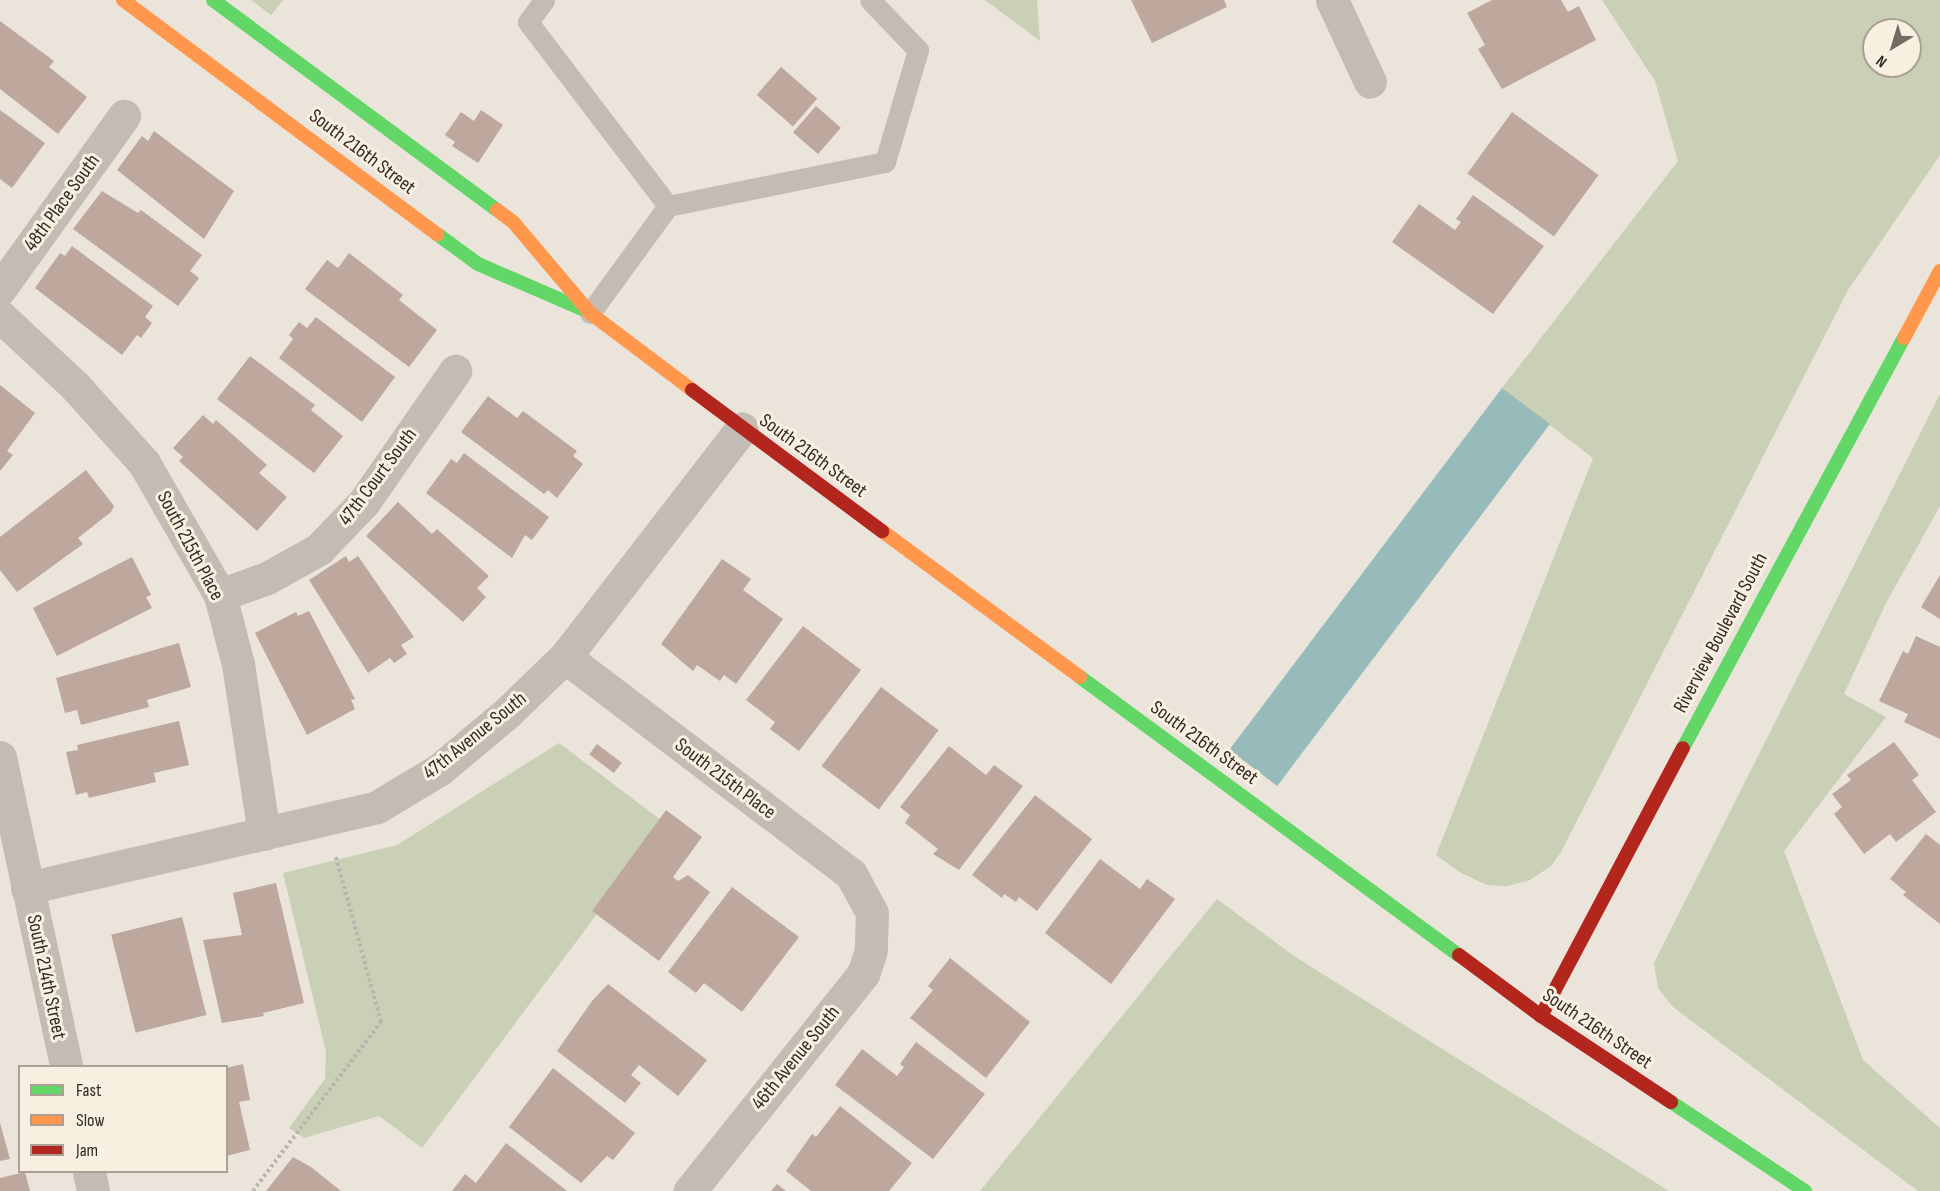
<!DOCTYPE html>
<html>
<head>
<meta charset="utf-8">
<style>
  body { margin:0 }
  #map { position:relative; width:1940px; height:1191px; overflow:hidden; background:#eae4db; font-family:"Sofia Sans Condensed",sans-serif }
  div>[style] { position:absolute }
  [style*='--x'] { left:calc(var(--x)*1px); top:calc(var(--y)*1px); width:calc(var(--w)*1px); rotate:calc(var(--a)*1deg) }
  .green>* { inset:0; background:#cad0b5 }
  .water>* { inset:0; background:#97bbbb; transform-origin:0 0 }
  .building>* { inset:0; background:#bea89d; transform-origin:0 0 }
  .path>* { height:4px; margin-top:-2px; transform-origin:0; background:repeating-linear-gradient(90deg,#bbb4ae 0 3px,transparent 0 6px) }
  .lane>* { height:21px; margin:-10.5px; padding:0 10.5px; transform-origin:10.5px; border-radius:10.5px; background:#c3bcb5 }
  .street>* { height:33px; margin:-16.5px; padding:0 16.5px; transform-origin:16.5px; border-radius:16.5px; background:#c3bcb5 }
  .fast>* { height:14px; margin:-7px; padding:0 7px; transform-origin:7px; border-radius:7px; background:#63d668 }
  .slow>* { height:14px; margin:-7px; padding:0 7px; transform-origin:7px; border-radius:7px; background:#ff974d }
  .jam>* { height:14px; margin:-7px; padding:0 7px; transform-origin:7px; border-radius:7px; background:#b3261e }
  span { translate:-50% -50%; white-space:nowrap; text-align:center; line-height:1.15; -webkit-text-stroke:6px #f9efe1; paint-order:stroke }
  .street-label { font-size:20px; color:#332924 }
  .legend { position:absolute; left:18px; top:1065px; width:210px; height:108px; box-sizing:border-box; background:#f9efe1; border:2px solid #aaa095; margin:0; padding:8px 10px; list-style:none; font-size:18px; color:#332924 }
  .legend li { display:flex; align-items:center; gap:12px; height:30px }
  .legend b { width:30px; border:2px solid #aaa095 }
  .north { position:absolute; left:1862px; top:18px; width:60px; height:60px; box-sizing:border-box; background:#f9efe1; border:2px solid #aaa095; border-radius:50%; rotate:218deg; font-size:16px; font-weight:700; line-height:24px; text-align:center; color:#332924 }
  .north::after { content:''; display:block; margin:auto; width:21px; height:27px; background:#736a64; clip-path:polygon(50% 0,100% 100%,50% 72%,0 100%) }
</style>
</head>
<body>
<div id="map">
  <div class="green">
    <i style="clip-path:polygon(251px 0,283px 0,271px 15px)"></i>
    <i style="clip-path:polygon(985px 0,1037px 0,1040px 41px)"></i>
    <i style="clip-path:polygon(evenodd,1602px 0,1940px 0,1940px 155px,1848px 290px,1561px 852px,1551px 866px,1530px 880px,1507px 886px,1487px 885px,1461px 873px,1436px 855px,1593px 458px,1502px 388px,1678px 161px,1655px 81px,1602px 0,1874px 30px,1910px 30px,1910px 66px,1874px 66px,1874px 30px)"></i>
    <i style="clip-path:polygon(1940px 394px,1940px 506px,1886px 603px,1844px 694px,1886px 717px,1784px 851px,1863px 1060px,1940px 1128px,1940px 1191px,1918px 1191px,1673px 1007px,1658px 988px,1654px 963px)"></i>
    <i style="clip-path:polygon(559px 743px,665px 823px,422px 1148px,379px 1116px,304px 1138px,289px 1128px,325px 1079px,326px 1052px,283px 873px,397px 845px)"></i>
    <i style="clip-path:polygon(1217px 899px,1294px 956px,1669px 1191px,980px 1191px)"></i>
  </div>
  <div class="water">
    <i style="left:1502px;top:388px;width:60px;height:453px;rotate:37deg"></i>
  </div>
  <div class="building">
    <i style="clip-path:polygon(1131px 0,1224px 0,1227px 7px,1152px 43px)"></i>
    <i style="clip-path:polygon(1492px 0,1561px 0,1568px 12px,1579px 6px,1596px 40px,1502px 89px,1478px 49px,1485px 45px,1467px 13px)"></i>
    <i style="clip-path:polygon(0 21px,54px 61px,49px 67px,87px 97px,58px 134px,0 89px)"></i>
    <i style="left:781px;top:67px;width:48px;height:37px;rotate:41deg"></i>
    <i style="left:816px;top:106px;width:33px;height:35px;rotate:41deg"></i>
    <i style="clip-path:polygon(0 110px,45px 143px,12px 188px,0 179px)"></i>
    <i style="clip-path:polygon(481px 110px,503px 125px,478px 163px,452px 146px,455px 142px,445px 135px,461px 112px,474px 121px)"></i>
    <i style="left:1512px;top:112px;width:107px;height:76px;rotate:36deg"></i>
    <i style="clip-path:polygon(154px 131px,234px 191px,204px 239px,117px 170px,142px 136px,148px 141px)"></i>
    <i style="clip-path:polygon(102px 191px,138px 213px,141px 210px,202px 255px,190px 271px,199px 278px,178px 306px,73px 229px)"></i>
    <i style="clip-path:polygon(1473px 195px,1544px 246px,1493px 314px,1392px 242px,1419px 204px,1455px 230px,1461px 222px,1456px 219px)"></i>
    <i style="clip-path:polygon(72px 246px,153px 306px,145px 317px,152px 323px,141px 338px,137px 335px,122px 355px,35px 288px,60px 253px,65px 256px)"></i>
    <i style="clip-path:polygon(349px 253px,403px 295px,399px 300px,437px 330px,409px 367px,305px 289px,327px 260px,338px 268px)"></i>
    <i style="clip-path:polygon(316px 317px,395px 377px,362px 422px,279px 358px,293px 339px,289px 335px,299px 322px,307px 328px)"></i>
    <i style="clip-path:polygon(250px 356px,315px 405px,311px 410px,343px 436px,314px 473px,217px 399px)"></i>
    <i style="clip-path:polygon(0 385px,35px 413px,7px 451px,13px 455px,0 471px)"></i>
    <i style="clip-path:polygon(488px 396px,517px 418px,523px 411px,577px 451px,573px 456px,583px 464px,557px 498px,548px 490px,544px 494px,461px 432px)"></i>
    <i style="clip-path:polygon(203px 415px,213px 424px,216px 420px,267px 465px,259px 473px,287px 497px,257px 531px,179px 461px,183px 457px,173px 448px)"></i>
    <i style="clip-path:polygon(464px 453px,549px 517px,532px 540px,525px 535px,512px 558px,426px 493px,451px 459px,457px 463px)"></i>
    <i style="clip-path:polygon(86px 470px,114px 506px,111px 512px,78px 538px,83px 544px,17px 592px,0 570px,0 537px)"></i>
    <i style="clip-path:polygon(398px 502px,432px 534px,437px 529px,489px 576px,477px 588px,486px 597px,463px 622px,366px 536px)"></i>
    <i style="clip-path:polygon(346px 556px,349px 562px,358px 556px,414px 637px,401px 645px,407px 654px,394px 663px,390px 658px,368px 673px,309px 580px)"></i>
    <i style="clip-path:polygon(132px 557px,151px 595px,146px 597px,152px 608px,57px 656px,33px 608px)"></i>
    <i style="clip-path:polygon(722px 559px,751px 579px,743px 590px,783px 619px,736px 684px,724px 675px,720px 681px,697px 665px,693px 671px,661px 644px)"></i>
    <i style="clip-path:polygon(1940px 575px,1940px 619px,1921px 607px)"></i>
    <i style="clip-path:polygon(309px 611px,355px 699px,351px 700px,355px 709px,307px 735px,255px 633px,296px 612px,298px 616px)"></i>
    <i style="clip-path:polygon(803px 626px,861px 670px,799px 751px,770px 729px,775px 722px,746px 700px)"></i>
    <i style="clip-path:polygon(1916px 636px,1940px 647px,1940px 739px,1904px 722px,1908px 714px,1879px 701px,1903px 651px,1908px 654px)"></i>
    <i style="clip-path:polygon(179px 643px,191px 687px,147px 700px,149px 707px,81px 725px,77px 710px,65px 713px,56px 678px)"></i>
    <i style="left:881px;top:687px;width:72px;height:99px;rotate:37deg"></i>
    <i style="clip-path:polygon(179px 721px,189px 765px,154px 773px,156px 782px,89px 798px,87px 792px,76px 795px,66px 752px,78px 750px,77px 745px)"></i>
    <i style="clip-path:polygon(1894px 742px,1919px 775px,1912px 780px,1936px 812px,1896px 842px,1890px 834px,1864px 854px,1834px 814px,1842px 807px,1832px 794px,1851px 780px,1847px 775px)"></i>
    <i style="left:597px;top:744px;width:31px;height:13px;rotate:37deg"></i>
    <i style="clip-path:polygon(949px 746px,986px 775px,994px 765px,1023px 786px,959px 870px,933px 854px,938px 849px,905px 823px,910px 815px,900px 807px)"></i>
    <i style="clip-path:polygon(1035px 795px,1092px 839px,1037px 911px,1019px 897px,1016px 902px,1004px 894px,1002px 898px,972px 875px)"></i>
    <i style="clip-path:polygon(666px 810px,702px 837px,673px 877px,678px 881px,688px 875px,710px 892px,659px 961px,592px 911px)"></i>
    <i style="clip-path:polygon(1926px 834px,1940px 845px,1940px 924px,1903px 895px,1906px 892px,1890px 879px)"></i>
    <i style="clip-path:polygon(1100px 859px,1140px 889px,1147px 879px,1175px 899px,1111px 984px,1045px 933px)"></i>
    <i style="clip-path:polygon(276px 883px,304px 1003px,263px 1013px,264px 1016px,222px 1023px,203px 940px,242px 935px,233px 893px)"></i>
    <i style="clip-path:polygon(732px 887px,799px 937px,742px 1012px,704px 983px,696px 993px,668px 972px)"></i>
    <i style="left:182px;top:917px;width:101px;height:73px;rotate:76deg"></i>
    <i style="clip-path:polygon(950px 958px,1030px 1022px,986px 1078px,910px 1018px,933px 990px,928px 986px)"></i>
    <i style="clip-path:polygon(608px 984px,707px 1060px,678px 1096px,639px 1065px,631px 1075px,641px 1083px,625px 1103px,557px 1051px,592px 1001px)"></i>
    <i style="clip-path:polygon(916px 1042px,985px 1094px,933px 1159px,835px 1085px,862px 1049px,897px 1076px,904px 1067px,900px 1064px)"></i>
    <i style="clip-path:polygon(243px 1064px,250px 1100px,239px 1102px,250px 1150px,226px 1156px,226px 1068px)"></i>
    <i style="clip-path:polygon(553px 1068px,635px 1133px,613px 1160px,607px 1156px,581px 1183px,509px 1127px)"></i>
    <i style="clip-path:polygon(840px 1106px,912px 1163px,889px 1191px,811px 1191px,786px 1171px,812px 1134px,816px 1137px)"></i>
    <i style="clip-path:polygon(0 1123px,10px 1159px,0 1161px)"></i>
    <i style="clip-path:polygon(506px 1143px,567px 1191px,452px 1191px,465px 1174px,476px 1183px)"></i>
    <i style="clip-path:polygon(293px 1157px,311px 1167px,341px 1191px,266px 1191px)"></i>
    <i style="clip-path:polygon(25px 1172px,30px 1191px,0 1191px,0 1178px)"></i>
    <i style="clip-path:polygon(777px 1184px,786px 1191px,771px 1191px)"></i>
  </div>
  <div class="path">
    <i style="--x:253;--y:1191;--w:212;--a:-52.9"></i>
    <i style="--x:381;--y:1022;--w:171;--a:-105.3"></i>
  </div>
  <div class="lane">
    <i style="--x:544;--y:0;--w:27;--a:126"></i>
    <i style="--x:528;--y:22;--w:231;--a:52.7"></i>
    <i style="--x:590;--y:313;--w:132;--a:-53.9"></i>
    <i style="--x:668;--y:206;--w:221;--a:-11.5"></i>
    <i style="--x:885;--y:162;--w:117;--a:-73.6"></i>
    <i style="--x:918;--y:50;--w:69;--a:-133.8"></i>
  </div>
  <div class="street">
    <i style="--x:1332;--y:0;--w:90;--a:65.1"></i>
    <i style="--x:0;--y:289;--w:213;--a:-54.4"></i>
    <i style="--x:0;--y:316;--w:103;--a:43"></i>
    <i style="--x:75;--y:386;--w:103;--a:48.1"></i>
    <i style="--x:144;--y:463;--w:152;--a:60.1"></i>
    <i style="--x:220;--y:595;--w:71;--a:75.4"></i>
    <i style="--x:238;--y:664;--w:172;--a:81.3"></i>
    <i style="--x:220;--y:595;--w:50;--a:-19.9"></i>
    <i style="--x:267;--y:578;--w:60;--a:-29.1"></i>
    <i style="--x:319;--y:549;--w:65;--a:-46.2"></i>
    <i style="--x:364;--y:502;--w:160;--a:-55.2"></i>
    <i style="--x:565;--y:657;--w:359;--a:37.2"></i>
    <i style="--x:851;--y:874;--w:44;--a:61.7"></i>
    <i style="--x:872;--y:913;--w:37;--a:92"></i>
    <i style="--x:871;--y:950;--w:25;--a:108"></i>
    <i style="--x:863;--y:974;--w:278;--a:128.6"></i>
    <i style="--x:0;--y:757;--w:316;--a:77.9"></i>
    <i style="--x:27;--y:888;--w:359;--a:-13"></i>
    <i style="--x:377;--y:807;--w:74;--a:-31.1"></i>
    <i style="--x:440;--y:769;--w:87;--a:-39.9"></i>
    <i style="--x:507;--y:713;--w:81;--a:-44"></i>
    <i style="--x:565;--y:657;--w:289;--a:-52.3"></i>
    <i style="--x:89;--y:1172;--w:19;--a:78"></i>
  </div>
  <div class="fast">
    <i style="--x:213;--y:0;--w:353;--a:36.5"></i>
    <i style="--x:437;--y:234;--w:51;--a:36.2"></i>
    <i style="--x:478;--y:264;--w:113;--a:23.4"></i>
    <i style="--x:1080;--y:677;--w:470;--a:36.3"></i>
    <i style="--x:1683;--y:748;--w:466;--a:-61.7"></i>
    <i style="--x:1671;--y:1102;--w:161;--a:33.6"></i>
  </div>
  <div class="slow">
    <i style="--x:123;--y:0;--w:392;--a:36.7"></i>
    <i style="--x:497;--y:210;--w:21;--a:37"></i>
    <i style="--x:514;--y:223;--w:118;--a:49.8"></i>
    <i style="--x:590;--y:313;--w:128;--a:37"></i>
    <i style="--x:1904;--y:338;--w:76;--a:-61.8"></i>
    <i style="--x:882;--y:531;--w:246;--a:36.4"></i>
  </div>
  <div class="jam">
    <i style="--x:692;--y:390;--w:237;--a:36.6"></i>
    <i style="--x:1459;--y:955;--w:102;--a:36.6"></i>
    <i style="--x:1541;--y:1016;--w:156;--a:33.5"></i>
    <i style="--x:1541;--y:1016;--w:303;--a:-62.1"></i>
  </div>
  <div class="street-label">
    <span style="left:362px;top:152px;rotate:37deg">South 216th Street</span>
    <span style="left:62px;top:203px;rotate:-54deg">48th Place South</span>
    <span style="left:813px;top:456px;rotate:36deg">South 216th Street</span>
    <span style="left:378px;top:477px;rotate:-53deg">47th Court South</span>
    <span style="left:190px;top:546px;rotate:62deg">South 215th Place</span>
    <span style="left:1721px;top:633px;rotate:-62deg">Riverview Boulevard South</span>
    <span style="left:475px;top:736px;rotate:-39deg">47th Avenue South</span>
    <span style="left:1204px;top:743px;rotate:36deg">South 216th Street</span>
    <span style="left:725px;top:779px;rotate:37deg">South 215th Place</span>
    <span style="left:46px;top:977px;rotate:78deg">South 214th Street</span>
    <span style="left:1597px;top:1029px;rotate:34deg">South 216th Street</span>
    <span style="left:796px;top:1058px;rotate:-51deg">46th Avenue South</span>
  </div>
  <ul class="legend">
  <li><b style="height:8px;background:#63d668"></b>Fast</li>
  <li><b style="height:8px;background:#ff974d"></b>Slow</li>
  <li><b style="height:8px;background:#b3261e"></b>Jam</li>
  </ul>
  <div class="north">N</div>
</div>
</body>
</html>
